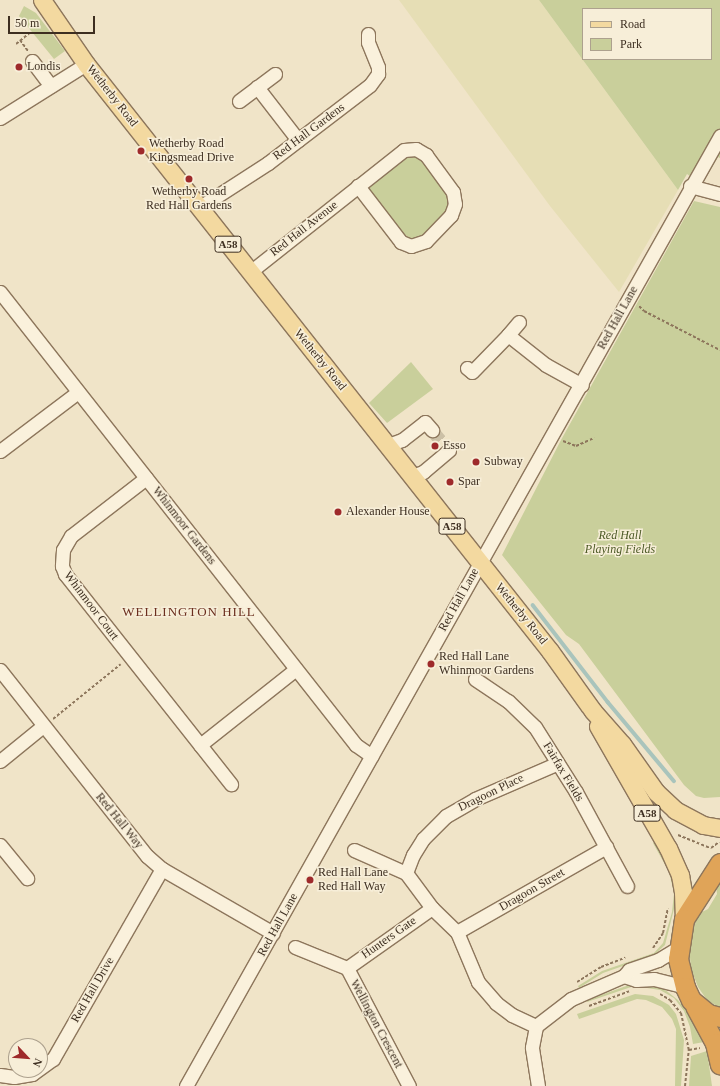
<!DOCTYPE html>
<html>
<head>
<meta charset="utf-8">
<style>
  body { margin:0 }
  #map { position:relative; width:720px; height:1086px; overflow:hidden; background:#f0e4c8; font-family:Georgia,serif }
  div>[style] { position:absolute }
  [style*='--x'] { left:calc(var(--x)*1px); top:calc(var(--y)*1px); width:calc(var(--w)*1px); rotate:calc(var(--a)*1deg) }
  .farmland>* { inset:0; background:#e6deb5 }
  .green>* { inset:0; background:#c9cf9b }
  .stream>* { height:3.5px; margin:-1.75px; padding:0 1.75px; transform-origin:1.75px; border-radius:1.75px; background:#a9c4bc }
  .minor-tunnel>* { height:13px; margin-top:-6.5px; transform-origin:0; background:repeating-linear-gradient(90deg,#ccc0a6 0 13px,transparent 0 19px) }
  .path>* { height:2px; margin-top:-1px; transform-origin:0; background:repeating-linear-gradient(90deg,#8d765c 0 3px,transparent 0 5px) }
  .roads { filter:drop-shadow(1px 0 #8d765c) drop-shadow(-1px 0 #8d765c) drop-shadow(0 1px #8d765c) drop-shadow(0 -1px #8d765c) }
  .minor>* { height:13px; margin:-6.5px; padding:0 6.5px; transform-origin:6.5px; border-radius:6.5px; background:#faf1dc }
  .major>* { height:17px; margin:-8.5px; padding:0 8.5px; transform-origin:8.5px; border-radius:8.5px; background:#f3d9a0 }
  .highway>* { height:19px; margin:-9.5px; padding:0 9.5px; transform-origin:9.5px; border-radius:9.5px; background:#e0a458 }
  .dots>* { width:11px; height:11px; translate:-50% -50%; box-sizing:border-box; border:2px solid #f7eed8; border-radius:50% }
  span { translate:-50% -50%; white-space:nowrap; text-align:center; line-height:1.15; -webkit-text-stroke:3px #f7eed8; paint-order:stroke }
  .shield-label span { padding:1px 3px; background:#f7eed8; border:1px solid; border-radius:3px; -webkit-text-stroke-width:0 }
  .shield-label { font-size:11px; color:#3d2e20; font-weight:700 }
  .poi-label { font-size:12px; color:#3d2e20 }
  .left { translate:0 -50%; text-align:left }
  .street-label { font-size:12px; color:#3d2e20 }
  .park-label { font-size:12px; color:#4d5a26; font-style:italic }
  .neighbourhood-label { font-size:13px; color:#6b2e1e; letter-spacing:1px }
  .legend { position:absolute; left:582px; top:8px; width:130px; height:52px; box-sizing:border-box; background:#f7eed8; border:1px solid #ada18e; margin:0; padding:5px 7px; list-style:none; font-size:12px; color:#3d2e20 }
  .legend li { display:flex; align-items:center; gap:8px; height:20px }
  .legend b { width:20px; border:1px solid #ada18e }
  .north { position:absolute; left:8px; top:1038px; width:40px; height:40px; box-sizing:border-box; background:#f7eed8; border:1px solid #ada18e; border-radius:50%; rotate:116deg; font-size:11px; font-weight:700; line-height:16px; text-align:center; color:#3d2e20 }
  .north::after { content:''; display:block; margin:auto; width:14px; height:18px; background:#9e2a2b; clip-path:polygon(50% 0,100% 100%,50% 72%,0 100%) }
  .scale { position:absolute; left:8px; top:16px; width:87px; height:18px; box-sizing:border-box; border:2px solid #3d2e20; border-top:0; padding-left:5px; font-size:12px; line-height:14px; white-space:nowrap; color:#3d2e20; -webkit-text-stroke:3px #f7eed8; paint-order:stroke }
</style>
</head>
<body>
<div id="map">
  <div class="farmland">
    <i style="clip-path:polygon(399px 0,539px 0,678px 190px,619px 292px,550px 206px)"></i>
  </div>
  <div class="green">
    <i style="clip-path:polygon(evenodd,539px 0,720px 0,720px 158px,718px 157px,702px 184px,687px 174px,678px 190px,539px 0,583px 9px,711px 9px,711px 59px,583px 59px,583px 9px)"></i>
    <i style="clip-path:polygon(24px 6px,36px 13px,65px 51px,54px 59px,19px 16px)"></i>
    <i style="clip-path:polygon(418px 155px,450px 195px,447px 211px,424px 237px,411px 239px,404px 234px,370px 191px,369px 186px,405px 156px)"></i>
    <i style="clip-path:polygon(694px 201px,720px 207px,720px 797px,704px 798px,696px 796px,684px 785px,579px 644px,566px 635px,502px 555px,561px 440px)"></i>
    <i style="clip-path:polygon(411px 362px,433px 389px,387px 423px,369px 403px)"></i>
    <i style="clip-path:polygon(655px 841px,671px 870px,676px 901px,665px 945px,654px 955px,603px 973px,579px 988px,578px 986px,602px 971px,654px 953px,663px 943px,672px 912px,674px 893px,669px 872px,653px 843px)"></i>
    <i style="clip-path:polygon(720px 877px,720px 1008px,707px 1000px,698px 987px,691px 969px,689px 946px,695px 923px,700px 913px,708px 909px,717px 894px,716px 884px)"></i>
    <i style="clip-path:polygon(645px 984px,664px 989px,678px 1000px,692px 1018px,704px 1042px,693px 1044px,690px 1027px,684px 1011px,674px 998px,660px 990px,634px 986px,587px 1002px,587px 1000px,629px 985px)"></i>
    <i style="clip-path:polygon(635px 994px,653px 996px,669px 1005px,676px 1014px,684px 1040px,681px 1086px,675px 1086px,676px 1029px,672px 1019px,662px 1007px,646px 1000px,637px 999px,579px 1019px,577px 1014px)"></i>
    <i style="clip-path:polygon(707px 1051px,712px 1086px,689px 1086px,691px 1056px)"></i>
  </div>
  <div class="stream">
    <i style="--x:533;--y:605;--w:123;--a:52.3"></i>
    <i style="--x:608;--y:702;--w:103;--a:50.1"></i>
  </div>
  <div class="minor-tunnel">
    <i style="--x:432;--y:430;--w:26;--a:50"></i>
  </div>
  <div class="path">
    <i style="--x:20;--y:40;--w:14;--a:54"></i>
    <i style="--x:16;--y:44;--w:19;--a:-39"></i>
    <i style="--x:639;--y:306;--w:7;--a:45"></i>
    <i style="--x:644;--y:311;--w:85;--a:27.2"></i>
    <i style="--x:563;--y:441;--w:14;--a:21"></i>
    <i style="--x:576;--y:446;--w:20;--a:-24"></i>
    <i style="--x:53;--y:719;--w:87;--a:-39"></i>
    <i style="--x:678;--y:835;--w:35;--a:22"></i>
    <i style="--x:711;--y:848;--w:10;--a:-37"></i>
    <i style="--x:653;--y:948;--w:18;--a:-56"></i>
    <i style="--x:663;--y:933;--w:25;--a:-79"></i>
    <i style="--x:577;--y:982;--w:28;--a:-32"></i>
    <i style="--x:601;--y:967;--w:26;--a:-21"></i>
    <i style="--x:660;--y:994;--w:12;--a:31"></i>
    <i style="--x:670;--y:1000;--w:17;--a:50"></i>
    <i style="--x:681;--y:1013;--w:38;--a:78"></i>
    <i style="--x:689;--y:1050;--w:11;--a:-10"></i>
    <i style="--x:589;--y:1006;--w:44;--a:-20.1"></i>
    <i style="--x:685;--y:1086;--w:36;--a:-84"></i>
  </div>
  <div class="roads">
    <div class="minor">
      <i style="--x:32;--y:61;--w:31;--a:53"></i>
      <i style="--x:257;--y:87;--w:67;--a:52.3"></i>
      <i style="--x:239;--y:101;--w:45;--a:-36.9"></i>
      <i style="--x:0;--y:118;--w:102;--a:-32.1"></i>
      <i style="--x:690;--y:186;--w:31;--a:15"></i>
      <i style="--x:200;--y:207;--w:81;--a:-32.9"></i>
      <i style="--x:268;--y:163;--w:128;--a:-37.4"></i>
      <i style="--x:370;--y:85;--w:14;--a:-54"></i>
      <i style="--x:378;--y:74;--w:7;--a:-90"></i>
      <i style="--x:378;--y:67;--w:27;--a:-112"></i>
      <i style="--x:368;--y:42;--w:8;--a:-90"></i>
      <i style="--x:250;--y:272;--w:196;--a:-38.4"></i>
      <i style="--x:404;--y:150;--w:12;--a:-5"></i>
      <i style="--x:416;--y:149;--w:12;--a:31"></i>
      <i style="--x:426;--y:155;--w:46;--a:53.9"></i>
      <i style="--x:453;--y:192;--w:12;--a:81"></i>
      <i style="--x:455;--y:204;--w:12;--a:110"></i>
      <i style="--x:451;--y:215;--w:36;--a:134"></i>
      <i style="--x:426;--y:241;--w:16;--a:162"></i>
      <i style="--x:411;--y:246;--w:11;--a:-158"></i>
      <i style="--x:401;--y:242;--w:71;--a:-127.5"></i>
      <i style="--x:0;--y:292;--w:576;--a:51.84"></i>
      <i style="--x:356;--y:745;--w:19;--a:35"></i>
      <i style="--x:508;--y:335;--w:17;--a:-50"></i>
      <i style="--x:467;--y:368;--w:6;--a:39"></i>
      <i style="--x:472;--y:372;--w:52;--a:-45.8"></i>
      <i style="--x:508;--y:335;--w:48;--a:38.3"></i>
      <i style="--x:546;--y:365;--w:41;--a:29.1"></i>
      <i style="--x:388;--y:445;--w:15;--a:-20"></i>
      <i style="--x:402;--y:440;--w:29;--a:-38"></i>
      <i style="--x:425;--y:422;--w:11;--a:49"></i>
      <i style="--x:0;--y:451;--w:98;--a:-37.1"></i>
      <i style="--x:412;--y:476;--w:12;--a:-20"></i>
      <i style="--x:423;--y:472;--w:34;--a:-40"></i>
      <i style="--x:146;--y:478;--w:95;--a:142.3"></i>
      <i style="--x:71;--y:536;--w:16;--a:120"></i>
      <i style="--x:63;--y:550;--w:16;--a:94"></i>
      <i style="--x:62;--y:566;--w:9;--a:69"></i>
      <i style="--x:65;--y:574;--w:268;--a:51.7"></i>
      <i style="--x:0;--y:670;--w:237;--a:51.7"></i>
      <i style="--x:147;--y:856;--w:20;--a:41"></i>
      <i style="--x:162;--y:869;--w:128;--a:30"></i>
      <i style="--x:475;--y:679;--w:40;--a:34"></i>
      <i style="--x:508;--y:701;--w:37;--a:44"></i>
      <i style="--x:535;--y:727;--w:77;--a:57.8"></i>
      <i style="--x:576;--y:792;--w:107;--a:61.5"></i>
      <i style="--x:200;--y:745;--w:122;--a:-38.4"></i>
      <i style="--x:0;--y:761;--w:55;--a:-39.1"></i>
      <i style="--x:0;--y:845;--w:43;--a:50.7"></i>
      <i style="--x:354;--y:850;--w:57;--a:23.9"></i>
      <i style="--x:406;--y:873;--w:44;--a:53.4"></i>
      <i style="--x:432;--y:908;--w:35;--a:44"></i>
      <i style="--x:457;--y:932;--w:54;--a:67.2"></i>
      <i style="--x:478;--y:982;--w:28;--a:49"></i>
      <i style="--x:496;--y:1003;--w:20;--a:37"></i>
      <i style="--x:512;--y:1015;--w:26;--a:25"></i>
      <i style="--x:406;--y:873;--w:19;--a:-69"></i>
      <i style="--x:413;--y:855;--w:19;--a:-58"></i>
      <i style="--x:423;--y:839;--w:33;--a:-45"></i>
      <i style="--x:446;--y:816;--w:34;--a:-30"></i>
      <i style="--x:475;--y:799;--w:90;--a:-23.4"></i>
      <i style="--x:457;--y:932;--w:172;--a:-29.7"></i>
      <i style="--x:295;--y:947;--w:56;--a:22"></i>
      <i style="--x:347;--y:968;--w:133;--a:62.3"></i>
      <i style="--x:347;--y:968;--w:104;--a:-35.2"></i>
      <i style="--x:624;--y:976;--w:13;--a:18"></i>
      <i style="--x:636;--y:980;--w:18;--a:-3"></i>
      <i style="--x:654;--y:979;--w:32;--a:14"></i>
      <i style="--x:0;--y:1075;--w:14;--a:8"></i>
      <i style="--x:14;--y:1077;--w:18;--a:-9"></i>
      <i style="--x:32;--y:1074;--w:26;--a:-36"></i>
      <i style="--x:53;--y:1059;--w:219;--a:-60.2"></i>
      <i style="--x:186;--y:1086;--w:1090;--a:-60.66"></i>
      <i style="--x:538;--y:1086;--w:39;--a:-99"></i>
      <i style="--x:532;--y:1047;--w:21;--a:-79"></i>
      <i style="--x:536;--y:1026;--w:44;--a:-37.6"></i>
      <i style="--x:571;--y:999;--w:58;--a:-23.5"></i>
      <i style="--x:624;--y:976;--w:8;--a:-50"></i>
      <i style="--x:629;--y:970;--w:31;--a:-19"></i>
      <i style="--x:658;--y:960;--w:23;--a:-31"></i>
    </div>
    <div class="major">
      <i style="--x:42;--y:0;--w:78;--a:55.5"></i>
      <i style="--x:86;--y:64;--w:748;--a:51.68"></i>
      <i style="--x:550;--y:651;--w:74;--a:54.4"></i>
      <i style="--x:593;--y:711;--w:44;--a:48.7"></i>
      <i style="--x:622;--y:744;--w:59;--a:54.7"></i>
      <i style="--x:656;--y:792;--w:26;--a:43"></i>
      <i style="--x:675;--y:810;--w:32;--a:28"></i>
      <i style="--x:703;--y:825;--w:17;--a:10"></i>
      <i style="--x:598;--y:726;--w:141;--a:60.2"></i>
      <i style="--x:668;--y:848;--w:30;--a:66"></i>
      <i style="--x:680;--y:875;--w:17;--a:80"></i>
      <i style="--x:683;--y:892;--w:27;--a:88"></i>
    </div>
    <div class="highway">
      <i style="--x:720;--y:863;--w:67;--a:122.7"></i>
      <i style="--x:684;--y:919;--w:40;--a:98.5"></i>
      <i style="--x:678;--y:959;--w:29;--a:76"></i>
      <i style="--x:685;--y:987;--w:14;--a:65"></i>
      <i style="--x:691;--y:1000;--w:22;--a:39"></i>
      <i style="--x:708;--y:1014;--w:12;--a:14"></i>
      <i style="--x:695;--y:1006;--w:42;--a:61.6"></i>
      <i style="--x:715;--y:1043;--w:22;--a:77"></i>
    </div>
  </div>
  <div class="dots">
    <i style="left:19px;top:67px;background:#9e2a2b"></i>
    <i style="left:141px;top:151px;background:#9e2a2b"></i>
    <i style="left:189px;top:179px;background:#9e2a2b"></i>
    <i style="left:435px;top:446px;background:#9e2a2b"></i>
    <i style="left:476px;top:462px;background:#9e2a2b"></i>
    <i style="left:450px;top:482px;background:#9e2a2b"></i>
    <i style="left:338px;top:512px;background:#9e2a2b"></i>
    <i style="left:431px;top:664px;background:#9e2a2b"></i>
    <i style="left:310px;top:880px;background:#9e2a2b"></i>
  </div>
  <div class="shield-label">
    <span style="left:228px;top:244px">A58</span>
    <span style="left:452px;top:526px">A58</span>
    <span style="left:647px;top:813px">A58</span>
  </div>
  <div class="poi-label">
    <span class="left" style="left:27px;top:67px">Londis</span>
    <span class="left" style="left:149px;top:151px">Wetherby Road<br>Kingsmead Drive</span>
    <span style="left:189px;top:199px">Wetherby Road<br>Red Hall Gardens</span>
    <span class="left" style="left:443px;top:446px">Esso</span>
    <span class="left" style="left:484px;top:462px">Subway</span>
    <span class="left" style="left:458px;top:482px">Spar</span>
    <span class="left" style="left:346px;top:512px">Alexander House</span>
    <span class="left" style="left:439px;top:664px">Red Hall Lane<br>Whinmoor Gardens</span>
    <span class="left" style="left:318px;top:880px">Red Hall Lane<br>Red Hall Way</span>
  </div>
  <div class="street-label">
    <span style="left:112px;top:96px;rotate:52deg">Wetherby Road</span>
    <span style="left:309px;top:132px;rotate:-37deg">Red Hall Gardens</span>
    <span style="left:304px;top:229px;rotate:-38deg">Red Hall Avenue</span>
    <span style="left:618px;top:318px;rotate:-61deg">Red Hall Lane</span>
    <span style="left:320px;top:360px;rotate:51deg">Wetherby Road</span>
    <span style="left:184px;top:526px;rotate:52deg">Whinmoor Gardens</span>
    <span style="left:459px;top:600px;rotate:-61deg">Red Hall Lane</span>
    <span style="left:91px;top:606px;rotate:53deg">Whinmoor Court</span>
    <span style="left:521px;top:614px;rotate:51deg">Wetherby Road</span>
    <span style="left:563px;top:772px;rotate:59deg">Fairfax Fields</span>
    <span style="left:491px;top:793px;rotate:-26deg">Dragoon Place</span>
    <span style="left:119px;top:821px;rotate:51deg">Red Hall Way</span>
    <span style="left:532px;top:890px;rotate:-30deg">Dragoon Street</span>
    <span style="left:278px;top:925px;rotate:-61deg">Red Hall Lane</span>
    <span style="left:389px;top:938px;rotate:-35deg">Hunters Gate</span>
    <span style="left:93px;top:990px;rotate:-60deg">Red Hall Drive</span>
    <span style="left:376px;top:1024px;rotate:62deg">Wellington Crescent</span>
  </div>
  <div class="park-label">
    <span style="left:620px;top:543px">Red Hall<br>Playing Fields</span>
  </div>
  <div class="neighbourhood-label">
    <span style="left:189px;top:612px">WELLINGTON HILL</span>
  </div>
  <ul class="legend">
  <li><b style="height:5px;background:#f3d9a0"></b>Road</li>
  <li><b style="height:11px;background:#c9cf9b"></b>Park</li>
  </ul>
  <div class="north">N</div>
  <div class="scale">50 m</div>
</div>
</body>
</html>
